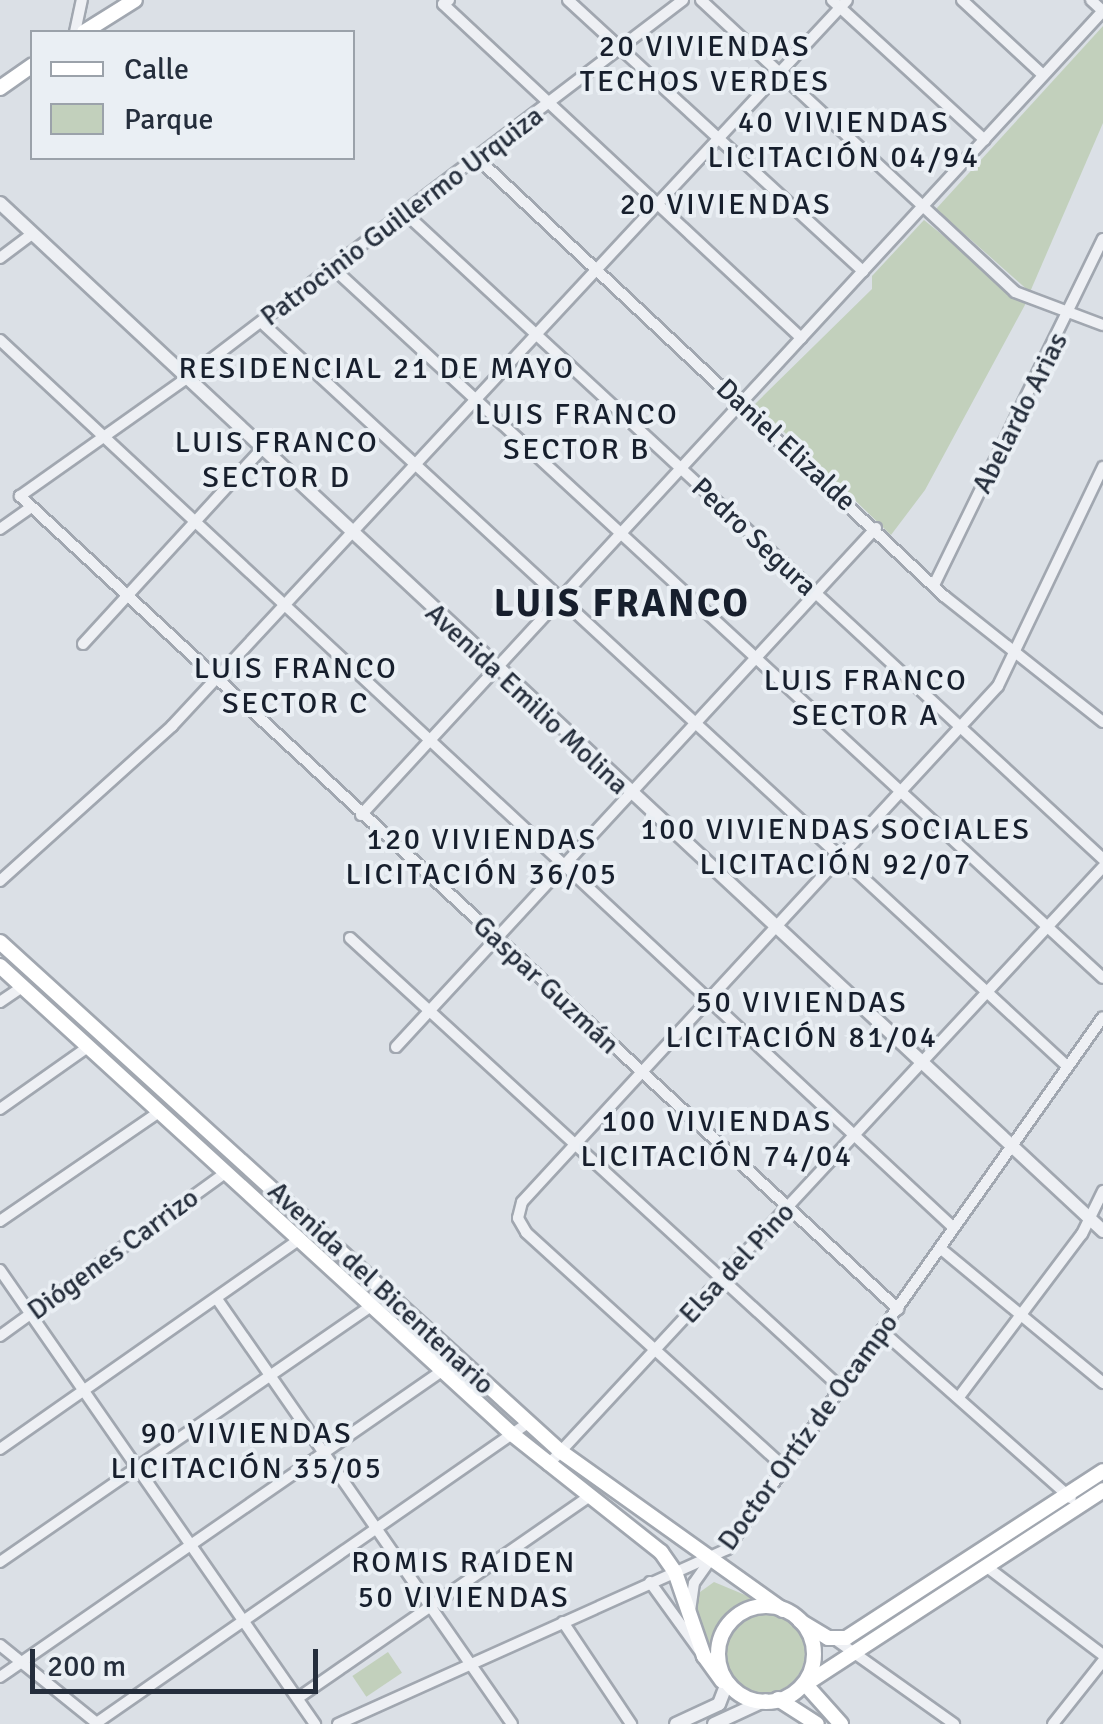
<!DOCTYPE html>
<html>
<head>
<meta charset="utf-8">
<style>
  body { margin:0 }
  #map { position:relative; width:1103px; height:1724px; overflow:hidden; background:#dbe0e6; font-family:Signika,sans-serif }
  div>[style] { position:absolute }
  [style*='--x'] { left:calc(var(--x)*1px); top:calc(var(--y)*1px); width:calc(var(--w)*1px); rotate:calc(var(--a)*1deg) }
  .green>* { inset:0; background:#c2d0bc; transform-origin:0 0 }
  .round { border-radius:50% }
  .roads { filter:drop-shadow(2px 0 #a1a7b0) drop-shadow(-2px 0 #a1a7b0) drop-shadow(0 2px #a1a7b0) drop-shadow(0 -2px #a1a7b0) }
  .minor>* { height:10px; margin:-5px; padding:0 5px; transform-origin:5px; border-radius:5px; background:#eef0f4 }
  .tertiary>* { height:12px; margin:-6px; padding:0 6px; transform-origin:6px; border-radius:6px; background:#eef0f4 }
  .secondary>* { height:14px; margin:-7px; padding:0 7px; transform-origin:7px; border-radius:7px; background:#fff }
  .secondary>.ring { margin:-7px; padding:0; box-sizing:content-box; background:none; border:14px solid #fff; border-radius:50% }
  span { translate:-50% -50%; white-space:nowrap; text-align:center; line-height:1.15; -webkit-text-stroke:8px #eaeff4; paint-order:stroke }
  .street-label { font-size:28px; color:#252e3c }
  .neighbourhood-label { font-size:30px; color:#171f2d; letter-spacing:2.5px }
  .district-label { font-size:38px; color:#171f2d; font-weight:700; letter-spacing:2.5px }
  .legend { position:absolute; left:30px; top:30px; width:325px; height:130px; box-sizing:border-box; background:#eaeff4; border:2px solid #9ba2aa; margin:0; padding:12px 18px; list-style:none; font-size:30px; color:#252e3c }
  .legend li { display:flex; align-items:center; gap:20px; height:50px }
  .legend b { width:50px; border:2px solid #9ba2aa }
  .scale { position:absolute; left:30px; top:1649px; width:288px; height:45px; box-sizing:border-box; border:5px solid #252e3c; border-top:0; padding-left:12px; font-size:30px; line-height:35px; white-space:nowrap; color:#252e3c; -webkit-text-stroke:8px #eaeff4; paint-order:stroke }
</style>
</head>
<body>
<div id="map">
  <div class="green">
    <i style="clip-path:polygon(1103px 26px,1103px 123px,1030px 292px,936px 209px)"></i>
    <i style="clip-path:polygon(924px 220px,1026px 303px,925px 490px,891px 535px,755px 404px,872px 289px,872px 276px)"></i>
    <i style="clip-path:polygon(714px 1582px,762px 1602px,730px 1613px,713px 1655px,696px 1609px,700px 1592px)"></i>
    <i class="round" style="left:725px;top:1613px;width:80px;height:80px"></i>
    <i style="left:388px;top:1652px;width:25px;height:43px;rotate:56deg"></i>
  </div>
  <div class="roads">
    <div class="minor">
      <i style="--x:449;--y:0;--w:7;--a:146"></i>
      <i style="--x:443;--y:4;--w:490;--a:43"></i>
      <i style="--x:568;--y:0;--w:401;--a:42.6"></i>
      <i style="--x:683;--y:0;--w:627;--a:142.71"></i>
      <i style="--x:184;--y:380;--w:201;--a:144.7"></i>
      <i style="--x:20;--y:496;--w:1197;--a:42.8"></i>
      <i style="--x:701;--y:0;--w:429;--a:42.9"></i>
      <i style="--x:1015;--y:292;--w:94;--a:20.6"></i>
      <i style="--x:832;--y:0;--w:207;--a:42.5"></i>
      <i style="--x:962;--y:0;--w:110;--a:42.8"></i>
      <i style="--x:1091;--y:0;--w:16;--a:43"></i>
      <i style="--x:75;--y:32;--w:33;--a:-78"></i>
      <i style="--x:476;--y:157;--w:642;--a:43.17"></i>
      <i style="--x:944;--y:596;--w:203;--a:38.4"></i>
      <i style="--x:406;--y:214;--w:950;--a:42.78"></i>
      <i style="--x:0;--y:258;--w:40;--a:-37"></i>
      <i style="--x:333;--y:268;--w:1047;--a:42.68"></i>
      <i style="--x:261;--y:322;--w:1097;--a:42.71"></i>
      <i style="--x:0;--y:340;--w:1303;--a:42.95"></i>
      <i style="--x:0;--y:529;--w:38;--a:-35"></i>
      <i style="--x:934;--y:585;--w:385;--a:-64"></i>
      <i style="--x:83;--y:644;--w:262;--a:-47.5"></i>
      <i style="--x:361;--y:815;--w:1094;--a:-47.3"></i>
      <i style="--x:0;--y:881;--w:232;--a:-42"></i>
      <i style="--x:172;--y:726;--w:991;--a:-47.08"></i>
      <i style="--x:350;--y:938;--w:667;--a:42.51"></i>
      <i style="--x:0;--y:1002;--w:27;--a:-34"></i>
      <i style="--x:396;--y:1047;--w:707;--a:-47.24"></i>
      <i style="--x:0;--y:1109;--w:108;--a:-35.2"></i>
      <i style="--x:0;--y:1221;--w:193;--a:-34.4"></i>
      <i style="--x:940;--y:1248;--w:212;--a:39.6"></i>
      <i style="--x:0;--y:1270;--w:553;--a:55.25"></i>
      <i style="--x:217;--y:1299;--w:517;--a:55.23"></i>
      <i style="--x:882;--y:1331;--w:252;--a:41.5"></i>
      <i style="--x:0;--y:1336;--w:278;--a:-35.9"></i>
      <i style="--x:959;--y:1397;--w:204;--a:-53"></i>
      <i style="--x:1082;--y:1234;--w:48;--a:-64"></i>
      <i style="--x:0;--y:1449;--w:365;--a:-35"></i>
      <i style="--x:548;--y:1465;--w:816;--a:-47.14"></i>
      <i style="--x:785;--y:1468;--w:350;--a:-137.7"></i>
      <i style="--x:526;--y:1232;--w:16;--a:-120"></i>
      <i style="--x:518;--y:1218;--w:16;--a:-76"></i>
      <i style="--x:522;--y:1202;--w:702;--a:-47.31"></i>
      <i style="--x:998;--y:686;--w:243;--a:-64.4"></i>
      <i style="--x:0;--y:1562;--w:452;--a:-34.6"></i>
      <i style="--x:987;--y:1567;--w:146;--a:37.2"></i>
      <i style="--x:650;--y:1582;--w:84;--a:54.2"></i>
      <i style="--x:690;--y:1611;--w:28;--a:-82"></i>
      <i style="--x:694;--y:1583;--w:24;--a:-55"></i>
      <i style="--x:563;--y:1622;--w:123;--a:56.3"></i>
      <i style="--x:836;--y:1640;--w:145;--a:35.4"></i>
      <i style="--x:0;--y:1645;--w:126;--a:38.9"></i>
      <i style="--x:0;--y:1677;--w:538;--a:-34.7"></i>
      <i style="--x:298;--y:1698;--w:353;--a:-34.7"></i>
      <i style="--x:95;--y:1724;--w:527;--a:-34.81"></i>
      <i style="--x:338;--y:1724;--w:427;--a:-24.2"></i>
      <i style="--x:727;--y:1549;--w:651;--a:-54.75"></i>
      <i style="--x:1053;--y:1724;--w:80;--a:-51.6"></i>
    </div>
    <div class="tertiary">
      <i style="--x:0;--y:203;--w:1508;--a:42.98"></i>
      <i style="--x:676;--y:1724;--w:47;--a:-24.9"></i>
      <i style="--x:719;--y:1704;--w:19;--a:-69"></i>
      <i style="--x:714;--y:1724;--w:57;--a:-24.8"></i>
    </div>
    <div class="secondary">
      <i style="--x:84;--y:32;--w:60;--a:-32.1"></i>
      <i style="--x:0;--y:88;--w:39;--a:-35"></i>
      <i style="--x:0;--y:942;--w:757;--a:42.27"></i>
      <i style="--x:560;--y:1451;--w:274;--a:35.5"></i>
      <i style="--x:0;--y:966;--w:694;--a:42.43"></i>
      <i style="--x:512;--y:1434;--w:190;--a:38.4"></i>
      <i style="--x:661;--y:1552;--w:24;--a:55"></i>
      <i style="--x:675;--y:1572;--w:89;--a:71"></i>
      <i style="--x:704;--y:1656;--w:31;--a:54"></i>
      <i class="ring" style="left:718px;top:1606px;width:82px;height:82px"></i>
      <i style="--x:800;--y:1621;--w:33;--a:31"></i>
      <i style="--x:828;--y:1638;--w:18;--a:0"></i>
      <i style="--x:846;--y:1638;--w:306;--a:-33"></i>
      <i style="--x:809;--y:1682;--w:351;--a:-33.1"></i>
      <i style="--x:807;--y:1686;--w:51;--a:48.2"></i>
      <i style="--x:778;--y:1699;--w:46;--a:32.7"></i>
    </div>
  </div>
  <div class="street-label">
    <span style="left:402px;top:216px;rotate:-37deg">Patrocinio Guillermo Urquiza</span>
    <span style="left:1020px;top:413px;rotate:-63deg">Abelardo Arias</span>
    <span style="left:786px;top:445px;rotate:43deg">Daniel Elizalde</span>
    <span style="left:754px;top:537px;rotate:43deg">Pedro Segura</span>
    <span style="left:527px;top:699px;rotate:43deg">Avenida Emilio Molina</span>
    <span style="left:546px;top:985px;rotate:43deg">Gaspar Guzmán</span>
    <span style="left:113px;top:1254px;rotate:-36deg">Diógenes Carrizo</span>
    <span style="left:737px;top:1263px;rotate:-47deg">Elsa del Pino</span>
    <span style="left:381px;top:1288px;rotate:43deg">Avenida del Bicentenario</span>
    <span style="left:808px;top:1432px;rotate:-54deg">Doctor Ortíz de Ocampo</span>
  </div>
  <div class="neighbourhood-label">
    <span style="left:705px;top:64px">20 VIVIENDAS<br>TECHOS VERDES</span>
    <span style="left:844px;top:140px">40 VIVIENDAS<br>LICITACIÓN 04/94</span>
    <span style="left:726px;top:205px">20 VIVIENDAS</span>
    <span style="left:377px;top:369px">RESIDENCIAL 21 DE MAYO</span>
    <span style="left:577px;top:432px">LUIS FRANCO<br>SECTOR B</span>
    <span style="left:277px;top:460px">LUIS FRANCO<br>SECTOR D</span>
    <span style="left:296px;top:686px">LUIS FRANCO<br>SECTOR C</span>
    <span style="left:866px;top:698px">LUIS FRANCO<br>SECTOR A</span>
    <span style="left:836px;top:847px">100 VIVIENDAS SOCIALES<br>LICITACIÓN 92/07</span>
    <span style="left:482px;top:857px">120 VIVIENDAS<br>LICITACIÓN 36/05</span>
    <span style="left:802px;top:1020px">50 VIVIENDAS<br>LICITACIÓN 81/04</span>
    <span style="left:717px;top:1139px">100 VIVIENDAS<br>LICITACIÓN 74/04</span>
    <span style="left:247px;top:1451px">90 VIVIENDAS<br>LICITACIÓN 35/05</span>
    <span style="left:464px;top:1580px">ROMIS RAIDEN<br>50 VIVIENDAS</span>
  </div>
  <div class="district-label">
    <span style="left:622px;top:604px">LUIS FRANCO</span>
  </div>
  <ul class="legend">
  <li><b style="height:12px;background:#fff"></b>Calle</li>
  <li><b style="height:28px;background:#c2d0bc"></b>Parque</li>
  </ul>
  <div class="scale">200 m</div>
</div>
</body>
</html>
